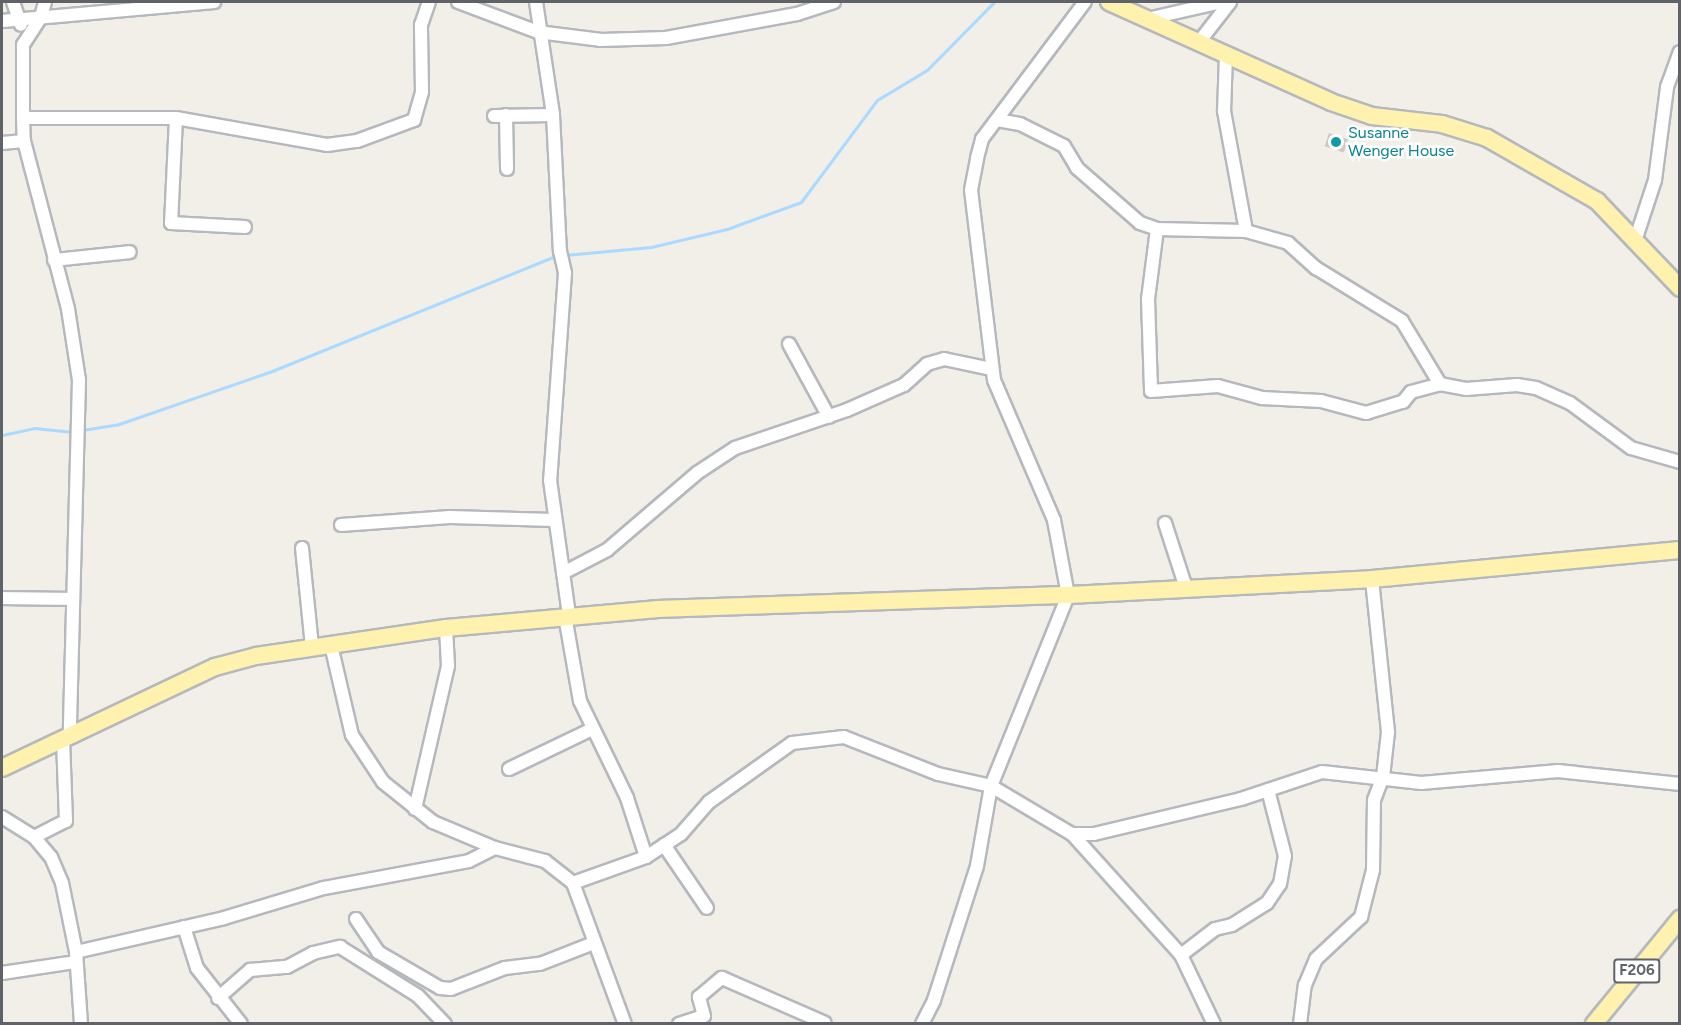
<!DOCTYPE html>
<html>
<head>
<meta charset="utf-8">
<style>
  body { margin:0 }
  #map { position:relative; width:1681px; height:1025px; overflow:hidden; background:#f1efe8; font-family:Figtree,sans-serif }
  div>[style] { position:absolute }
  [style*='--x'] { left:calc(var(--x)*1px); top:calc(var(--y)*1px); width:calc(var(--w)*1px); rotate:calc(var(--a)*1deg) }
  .stream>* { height:3px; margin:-1.5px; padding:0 1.5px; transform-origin:1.5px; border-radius:1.5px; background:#aadaff }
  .building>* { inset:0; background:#cccac5; transform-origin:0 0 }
  .roads { filter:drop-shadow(2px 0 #b5b8bc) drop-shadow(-2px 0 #b5b8bc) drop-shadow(0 2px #b5b8bc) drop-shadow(0 -2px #b5b8bc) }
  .minor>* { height:12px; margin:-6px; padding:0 6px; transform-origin:6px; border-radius:6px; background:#fff }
  .major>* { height:16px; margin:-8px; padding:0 8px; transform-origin:8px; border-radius:8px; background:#fff2af }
  .dots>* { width:16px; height:16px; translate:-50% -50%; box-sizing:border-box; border:3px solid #fff; border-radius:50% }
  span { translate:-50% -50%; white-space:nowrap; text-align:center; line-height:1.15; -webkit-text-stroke:5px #fff; paint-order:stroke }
  .shield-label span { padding:2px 4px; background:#fff; border:2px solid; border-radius:4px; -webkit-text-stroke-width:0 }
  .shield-label { font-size:15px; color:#5f6368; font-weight:700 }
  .culture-label { font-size:16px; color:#0d838f }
  .left { translate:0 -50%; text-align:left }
  .frame { position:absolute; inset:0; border:3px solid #5f6368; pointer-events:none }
</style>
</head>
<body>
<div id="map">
  <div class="stream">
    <i style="--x:565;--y:255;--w:86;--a:-5.3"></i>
    <i style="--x:651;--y:247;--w:78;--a:-13.3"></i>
    <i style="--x:727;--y:229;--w:79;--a:-20"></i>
    <i style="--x:801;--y:202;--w:127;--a:-53.3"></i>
    <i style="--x:877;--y:100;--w:58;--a:-31"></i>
    <i style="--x:927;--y:70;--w:95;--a:-45.4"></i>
    <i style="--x:82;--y:430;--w:37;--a:-9"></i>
    <i style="--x:119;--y:424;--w:162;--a:-19.1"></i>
    <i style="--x:272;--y:371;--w:309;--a:-22.1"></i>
    <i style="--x:2;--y:435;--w:33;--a:-12"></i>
    <i style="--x:34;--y:428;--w:39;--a:6"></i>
  </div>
  <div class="building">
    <i style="left:1329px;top:133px;width:20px;height:14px;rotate:18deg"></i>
  </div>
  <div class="roads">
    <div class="minor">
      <i style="--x:13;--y:2;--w:24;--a:71"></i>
      <i style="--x:45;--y:2;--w:16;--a:105"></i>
      <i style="--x:41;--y:17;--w:33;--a:123"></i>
      <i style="--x:23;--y:45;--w:73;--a:90"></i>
      <i style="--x:23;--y:118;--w:23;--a:88"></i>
      <i style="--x:24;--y:141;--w:174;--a:75.3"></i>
      <i style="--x:68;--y:309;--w:72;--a:81.2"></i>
      <i style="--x:79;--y:380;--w:355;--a:91.5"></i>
      <i style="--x:458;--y:2;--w:85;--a:20.6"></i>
      <i style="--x:538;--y:32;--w:64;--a:7.2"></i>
      <i style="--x:601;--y:40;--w:65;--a:-1.8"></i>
      <i style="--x:666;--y:38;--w:133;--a:-10.4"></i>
      <i style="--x:797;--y:14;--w:39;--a:-18"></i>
      <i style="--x:536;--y:2;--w:114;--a:81.4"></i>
      <i style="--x:553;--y:115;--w:136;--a:87.1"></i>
      <i style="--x:560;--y:251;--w:23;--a:77"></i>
      <i style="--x:565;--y:273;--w:208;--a:94.1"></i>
      <i style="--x:550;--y:480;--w:136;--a:82"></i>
      <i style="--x:1147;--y:19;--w:77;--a:-12.8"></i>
      <i style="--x:2;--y:21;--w:213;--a:-5.1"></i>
      <i style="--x:1199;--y:42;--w:51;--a:-52.2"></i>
      <i style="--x:1226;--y:55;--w:56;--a:92"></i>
      <i style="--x:1224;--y:111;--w:122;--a:79.6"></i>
      <i style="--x:506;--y:115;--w:54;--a:88.9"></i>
      <i style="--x:494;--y:116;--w:59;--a:-1"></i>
      <i style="--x:23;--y:118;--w:153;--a:0"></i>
      <i style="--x:176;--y:118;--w:153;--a:10.1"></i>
      <i style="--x:327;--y:145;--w:30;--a:-8"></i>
      <i style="--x:357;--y:141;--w:61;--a:-20.2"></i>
      <i style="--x:414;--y:120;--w:29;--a:-74"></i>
      <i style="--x:422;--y:92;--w:67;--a:-90.9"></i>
      <i style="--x:421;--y:25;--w:24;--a:-71"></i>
      <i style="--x:176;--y:118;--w:105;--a:92.7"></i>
      <i style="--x:171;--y:223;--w:74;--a:3.1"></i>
      <i style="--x:997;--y:120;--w:23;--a:10"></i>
      <i style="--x:1020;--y:124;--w:49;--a:26.6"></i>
      <i style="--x:1064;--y:146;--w:26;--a:59"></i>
      <i style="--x:1077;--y:168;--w:84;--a:41.1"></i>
      <i style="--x:1140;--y:223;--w:18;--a:19"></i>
      <i style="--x:1157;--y:229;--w:89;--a:1.3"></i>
      <i style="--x:1246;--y:231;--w:44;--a:15.9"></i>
      <i style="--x:1288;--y:243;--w:38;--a:42"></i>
      <i style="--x:1316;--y:268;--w:101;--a:31.6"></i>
      <i style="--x:1402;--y:321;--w:74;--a:58.9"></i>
      <i style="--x:2;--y:143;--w:22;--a:-5"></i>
      <i style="--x:1157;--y:229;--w:71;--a:97.3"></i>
      <i style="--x:1148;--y:299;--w:92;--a:88.1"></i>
      <i style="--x:1151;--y:391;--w:67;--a:-4.3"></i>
      <i style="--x:1218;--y:386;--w:46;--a:15.3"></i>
      <i style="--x:1262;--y:398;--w:59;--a:2.9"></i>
      <i style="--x:1321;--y:401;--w:47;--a:14.9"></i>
      <i style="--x:1366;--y:413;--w:39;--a:-17"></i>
      <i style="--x:1403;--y:402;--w:13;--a:-51"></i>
      <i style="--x:1411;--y:392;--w:30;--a:-15"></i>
      <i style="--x:1440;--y:384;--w:26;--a:11"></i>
      <i style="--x:1466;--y:389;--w:51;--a:-4.5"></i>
      <i style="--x:1517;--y:385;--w:19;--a:9"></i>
      <i style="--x:1536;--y:388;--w:37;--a:24"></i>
      <i style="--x:1570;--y:403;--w:76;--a:36.4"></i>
      <i style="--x:1631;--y:448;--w:51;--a:15.9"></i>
      <i style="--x:1636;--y:238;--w:61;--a:-71.9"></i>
      <i style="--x:1655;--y:180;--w:94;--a:-82.6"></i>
      <i style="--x:1667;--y:87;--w:37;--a:-70"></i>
      <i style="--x:54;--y:260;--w:76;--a:-6"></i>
      <i style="--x:789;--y:344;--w:83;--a:61.3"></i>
      <i style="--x:1165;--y:523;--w:68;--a:72.1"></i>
      <i style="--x:341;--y:525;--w:109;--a:-4.2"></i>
      <i style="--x:450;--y:517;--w:104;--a:1.7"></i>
      <i style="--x:302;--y:548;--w:100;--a:84.2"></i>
      <i style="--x:563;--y:573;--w:50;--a:-27.6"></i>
      <i style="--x:607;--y:550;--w:118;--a:-40.5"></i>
      <i style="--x:697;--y:473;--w:45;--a:-33.3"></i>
      <i style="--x:735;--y:448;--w:118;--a:-18.7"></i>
      <i style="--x:847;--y:410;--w:62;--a:-23.7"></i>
      <i style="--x:904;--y:385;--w:31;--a:-42"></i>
      <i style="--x:927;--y:364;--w:18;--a:-16"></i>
      <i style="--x:944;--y:359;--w:49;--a:11.8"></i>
      <i style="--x:2;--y:598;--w:69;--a:0.8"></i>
      <i style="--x:565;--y:616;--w:86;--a:80"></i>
      <i style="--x:580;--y:701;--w:108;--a:64.1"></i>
      <i style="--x:627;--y:798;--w:62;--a:72.1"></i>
      <i style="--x:331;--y:645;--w:92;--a:76.9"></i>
      <i style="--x:352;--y:735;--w:56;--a:56.6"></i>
      <i style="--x:383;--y:782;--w:64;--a:38.7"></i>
      <i style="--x:433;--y:822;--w:67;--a:22.8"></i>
      <i style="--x:495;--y:848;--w:52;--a:14.6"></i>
      <i style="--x:545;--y:861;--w:36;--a:38"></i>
      <i style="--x:573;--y:883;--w:150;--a:69.8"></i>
      <i style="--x:509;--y:769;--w:92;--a:-25.7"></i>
      <i style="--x:415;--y:809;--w:147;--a:-77"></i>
      <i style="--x:448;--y:666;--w:38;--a:-93"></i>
      <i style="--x:2;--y:817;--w:38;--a:32"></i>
      <i style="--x:34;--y:837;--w:26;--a:50"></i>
      <i style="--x:51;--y:857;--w:28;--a:67"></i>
      <i style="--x:62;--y:883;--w:70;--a:78.5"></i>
      <i style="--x:76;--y:952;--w:72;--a:86"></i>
      <i style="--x:1072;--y:834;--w:22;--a:0"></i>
      <i style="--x:1094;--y:834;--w:151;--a:-13.4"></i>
      <i style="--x:1241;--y:799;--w:85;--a:-18.4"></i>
      <i style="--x:1322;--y:772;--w:100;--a:6.3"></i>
      <i style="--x:1421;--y:783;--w:138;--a:-5"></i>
      <i style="--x:1558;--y:771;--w:123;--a:6.1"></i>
      <i style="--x:34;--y:837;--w:36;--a:-27"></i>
      <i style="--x:66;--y:821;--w:82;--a:-92.1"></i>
      <i style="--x:664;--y:845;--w:76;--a:55.7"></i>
      <i style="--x:573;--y:883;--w:77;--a:-19.6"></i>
      <i style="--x:646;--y:857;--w:42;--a:-33.3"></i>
      <i style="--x:681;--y:834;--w:43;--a:-48.8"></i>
      <i style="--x:709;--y:802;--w:102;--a:-35.4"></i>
      <i style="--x:792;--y:743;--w:52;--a:-6.6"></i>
      <i style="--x:844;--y:737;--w:101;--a:21.5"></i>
      <i style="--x:938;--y:774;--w:54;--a:12.8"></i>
      <i style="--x:991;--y:786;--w:94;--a:30.7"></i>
      <i style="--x:1072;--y:834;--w:163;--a:48"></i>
      <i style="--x:1181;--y:955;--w:76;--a:64.4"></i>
      <i style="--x:356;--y:919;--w:40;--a:56"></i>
      <i style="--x:378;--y:952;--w:72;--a:30.1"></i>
      <i style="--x:440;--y:988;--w:11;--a:5"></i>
      <i style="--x:451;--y:989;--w:58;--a:-21.3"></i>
      <i style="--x:505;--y:968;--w:35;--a:-7"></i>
      <i style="--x:540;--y:964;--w:58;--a:-21.3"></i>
      <i style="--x:184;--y:927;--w:43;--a:72.4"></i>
      <i style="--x:197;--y:968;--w:71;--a:51.8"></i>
      <i style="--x:76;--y:952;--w:152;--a:-12.9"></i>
      <i style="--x:224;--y:918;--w:104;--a:-16.7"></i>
      <i style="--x:324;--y:888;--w:147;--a:-10.5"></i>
      <i style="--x:469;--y:861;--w:29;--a:-27"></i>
      <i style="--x:1181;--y:955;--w:43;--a:-37.4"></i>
      <i style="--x:1215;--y:929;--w:17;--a:-13"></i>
      <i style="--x:1232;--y:925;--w:41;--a:-32.2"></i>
      <i style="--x:1267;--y:903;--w:23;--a:-56"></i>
      <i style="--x:1280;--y:884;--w:28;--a:-80"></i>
      <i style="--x:1285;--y:856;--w:68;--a:-104.4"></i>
      <i style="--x:2;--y:973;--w:75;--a:-8.5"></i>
      <i style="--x:218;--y:998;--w:43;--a:-41.2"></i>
      <i style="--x:250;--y:970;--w:37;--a:-5"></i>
      <i style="--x:287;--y:967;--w:30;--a:-28"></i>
      <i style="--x:313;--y:953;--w:28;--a:-13"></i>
      <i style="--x:340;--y:947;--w:92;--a:32.1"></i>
      <i style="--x:418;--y:996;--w:39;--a:46"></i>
      <i style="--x:679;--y:1024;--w:26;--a:-18"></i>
      <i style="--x:704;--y:1016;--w:20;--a:-105"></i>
      <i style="--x:699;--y:997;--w:30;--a:-40"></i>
      <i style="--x:722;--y:978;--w:112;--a:23.6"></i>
      <i style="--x:922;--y:1024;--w:27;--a:-63"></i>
      <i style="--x:934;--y:1000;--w:141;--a:-72.2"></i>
      <i style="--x:977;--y:866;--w:81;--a:-80.1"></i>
      <i style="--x:991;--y:786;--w:206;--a:-68"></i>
      <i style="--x:1068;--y:595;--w:76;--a:-100.6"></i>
      <i style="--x:1054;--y:520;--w:152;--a:-113.2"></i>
      <i style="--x:994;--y:380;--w:191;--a:-96.9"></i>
      <i style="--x:971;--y:190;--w:33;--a:-79"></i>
      <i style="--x:977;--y:158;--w:20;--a:-75"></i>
      <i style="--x:982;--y:139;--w:171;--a:-53.1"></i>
      <i style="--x:1300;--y:1024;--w:39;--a:-83"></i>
      <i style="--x:1305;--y:985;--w:28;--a:-67"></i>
      <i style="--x:1316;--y:959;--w:62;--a:-43"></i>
      <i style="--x:1361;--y:917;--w:49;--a:-75.7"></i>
      <i style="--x:1373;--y:870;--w:70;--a:-89.2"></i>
      <i style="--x:1374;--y:800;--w:25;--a:-69"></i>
      <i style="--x:1383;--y:777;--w:45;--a:-83.7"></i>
      <i style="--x:1388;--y:732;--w:154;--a:-96"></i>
    </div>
    <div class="major">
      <i style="--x:1109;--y:2;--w:243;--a:24.2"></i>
      <i style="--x:1331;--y:102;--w:43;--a:18.9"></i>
      <i style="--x:1372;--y:116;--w:70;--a:6.5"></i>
      <i style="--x:1442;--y:124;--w:47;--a:17.3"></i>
      <i style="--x:1487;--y:138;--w:127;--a:29.8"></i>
      <i style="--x:1597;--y:201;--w:120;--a:46.3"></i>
      <i style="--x:2;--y:768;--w:236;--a:-25.4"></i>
      <i style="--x:215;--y:667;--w:42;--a:-15"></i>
      <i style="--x:256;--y:656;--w:192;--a:-8.4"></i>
      <i style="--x:446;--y:628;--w:213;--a:-5.1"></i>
      <i style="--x:658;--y:609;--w:410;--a:-2"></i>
      <i style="--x:1068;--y:595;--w:304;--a:-3"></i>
      <i style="--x:1372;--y:579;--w:309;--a:-5.4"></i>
      <i style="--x:1594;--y:1024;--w:136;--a:-50.7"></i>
    </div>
  </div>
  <div class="dots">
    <i style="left:1336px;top:142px;background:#0f9aa8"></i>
  </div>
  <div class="shield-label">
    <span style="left:1637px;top:971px">F206</span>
  </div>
  <div class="culture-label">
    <span class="left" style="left:1348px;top:142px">Susanne<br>Wenger House</span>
  </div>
  <div class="frame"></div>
</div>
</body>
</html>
